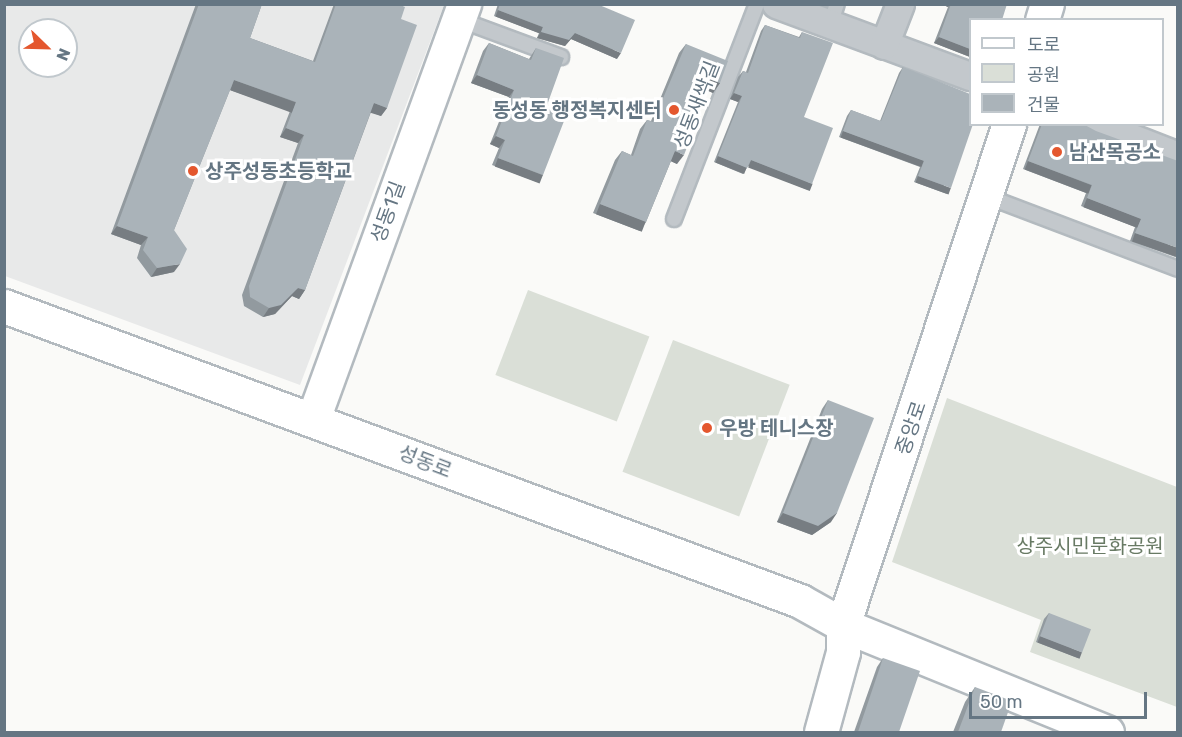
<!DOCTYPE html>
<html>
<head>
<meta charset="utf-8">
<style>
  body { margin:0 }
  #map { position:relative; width:1182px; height:737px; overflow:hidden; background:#fafaf8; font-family:Rubik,"Noto Sans KR",sans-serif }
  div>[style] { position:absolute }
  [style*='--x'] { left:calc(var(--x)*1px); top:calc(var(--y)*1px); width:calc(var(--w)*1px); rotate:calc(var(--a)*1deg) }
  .built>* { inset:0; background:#e8e9e9 }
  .green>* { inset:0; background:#dadfd7; transform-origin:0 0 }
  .roads { filter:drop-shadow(2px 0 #b3babf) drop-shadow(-2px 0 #b3babf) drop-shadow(0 2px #b3babf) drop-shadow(0 -2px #b3babf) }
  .lane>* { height:14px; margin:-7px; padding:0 7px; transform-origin:7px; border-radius:7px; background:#c3c8cc }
  .street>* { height:27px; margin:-13.5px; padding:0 13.5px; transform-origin:13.5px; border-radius:13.5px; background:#c3c8cc }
  .secondary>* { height:33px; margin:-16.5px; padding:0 16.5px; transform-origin:16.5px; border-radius:16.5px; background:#fff }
  .wall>* { inset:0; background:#929a9f }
  .shaded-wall>* { inset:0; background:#777d82; transform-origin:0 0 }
  .building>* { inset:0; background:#aab3b9; transform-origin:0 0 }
  .dots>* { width:16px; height:16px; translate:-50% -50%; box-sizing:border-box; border:3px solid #fff; border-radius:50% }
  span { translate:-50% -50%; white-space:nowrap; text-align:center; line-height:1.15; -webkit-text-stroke:6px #fff; paint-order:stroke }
  .street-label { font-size:20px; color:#657683 }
  .poi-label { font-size:20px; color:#657683; font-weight:700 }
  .right { translate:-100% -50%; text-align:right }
  .left { translate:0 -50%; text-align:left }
  .park-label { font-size:20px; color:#687a64 }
  .frame { position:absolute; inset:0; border:6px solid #657683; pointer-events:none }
  .legend { position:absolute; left:969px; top:18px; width:195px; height:108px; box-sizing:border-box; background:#fff; border:2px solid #c1c8cd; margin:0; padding:8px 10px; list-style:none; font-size:18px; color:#657683 }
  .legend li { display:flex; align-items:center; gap:12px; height:30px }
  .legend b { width:30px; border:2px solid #c1c8cd }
  .north { position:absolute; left:18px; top:18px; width:60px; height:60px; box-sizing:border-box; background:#fff; border:2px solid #c1c8cd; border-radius:50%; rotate:113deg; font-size:16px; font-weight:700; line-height:24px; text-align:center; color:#657683 }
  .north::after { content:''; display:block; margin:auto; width:21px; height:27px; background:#e4572e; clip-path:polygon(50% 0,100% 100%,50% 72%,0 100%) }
  .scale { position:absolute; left:969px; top:692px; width:178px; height:27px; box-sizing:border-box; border:3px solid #657683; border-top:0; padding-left:8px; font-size:18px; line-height:21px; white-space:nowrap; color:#657683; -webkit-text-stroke:4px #fff; paint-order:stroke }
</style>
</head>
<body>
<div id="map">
  <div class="built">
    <i style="clip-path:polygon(evenodd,4px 5px,444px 5px,300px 385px,5px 276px,4px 5px,30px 30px,66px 30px,66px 66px,30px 66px,30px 30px)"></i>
  </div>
  <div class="green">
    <i style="left:528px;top:290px;width:130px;height:91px;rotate:21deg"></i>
    <i style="left:673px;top:340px;width:125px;height:141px;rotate:21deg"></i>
    <i style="clip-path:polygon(947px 398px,1177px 487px,1177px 707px,1030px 652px,1041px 620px,892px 562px)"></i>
  </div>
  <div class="roads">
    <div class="lane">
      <i style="--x:458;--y:19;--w:110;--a:20.3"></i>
      <i style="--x:830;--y:25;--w:22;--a:-72"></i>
      <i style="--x:986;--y:196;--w:205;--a:20.8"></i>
      <i style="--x:674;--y:219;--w:230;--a:-68.9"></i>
    </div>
    <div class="street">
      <i style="--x:776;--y:4;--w:207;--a:20.4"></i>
      <i style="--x:884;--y:45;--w:44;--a:-68.7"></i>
      <i style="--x:1096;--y:124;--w:88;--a:21.3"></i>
    </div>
    <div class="secondary">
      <i style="--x:1042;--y:20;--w:17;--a:-73"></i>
      <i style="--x:4;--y:306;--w:849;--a:20.33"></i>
      <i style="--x:800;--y:601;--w:49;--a:29.2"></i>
      <i style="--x:843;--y:625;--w:285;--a:22.1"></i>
      <i style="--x:313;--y:419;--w:442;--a:-70"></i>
      <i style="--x:821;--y:732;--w:83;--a:-74.6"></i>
      <i style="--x:843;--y:652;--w:27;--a:-90"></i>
      <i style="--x:843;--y:625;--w:528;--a:-71.67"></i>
    </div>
  </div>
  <div class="wall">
    <i style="clip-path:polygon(196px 4px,262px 4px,250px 38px,313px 61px,334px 4px,398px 4px,401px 19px,387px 108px,381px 116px,371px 112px,305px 290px,299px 299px,292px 296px,275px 314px,263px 317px,244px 306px,242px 295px,298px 143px,280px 137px,290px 111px,230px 90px,174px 230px,174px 272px,151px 277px,137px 258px,141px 245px,111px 234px)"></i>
    <i style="clip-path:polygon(498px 4px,597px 4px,617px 59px,571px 39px,565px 46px,537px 38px,539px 33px,494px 16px)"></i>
    <i style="clip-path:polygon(941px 4px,1007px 4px,970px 20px,970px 57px,934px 43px,948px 7px)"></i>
    <i style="clip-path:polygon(765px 25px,799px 37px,802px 32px,804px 117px,808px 190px,748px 166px,743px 174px,714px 162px,738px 102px,730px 99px,738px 77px,743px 71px,746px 72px,761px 31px)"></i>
    <i style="clip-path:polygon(489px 43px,529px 59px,536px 48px,546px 108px,543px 175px,537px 182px,492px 165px,499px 148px,490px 144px,509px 97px,471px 83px,483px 51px)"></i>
    <i style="clip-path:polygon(686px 44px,720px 83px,713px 93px,704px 89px,685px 135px,677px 164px,671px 161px,646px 222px,640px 231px,593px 213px,615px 160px,622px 151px,631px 155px,640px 129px,647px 120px,651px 121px,679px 53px)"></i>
    <i style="clip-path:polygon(903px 67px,947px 194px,914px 182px,920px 167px,839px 137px,847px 116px,851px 110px,880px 121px,899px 73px)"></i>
    <i style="clip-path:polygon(1040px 124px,1083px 124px,1178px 258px,1130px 241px,1135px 227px,1081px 206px,1086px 193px,1023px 169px)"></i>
    <i style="clip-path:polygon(828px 400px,831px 522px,812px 535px,777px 522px,822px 409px)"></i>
    <i style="clip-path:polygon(1049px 613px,1078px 658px,1036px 642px,1044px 619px)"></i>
    <i style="clip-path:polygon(883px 658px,899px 732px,854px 732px,877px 667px)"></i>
    <i style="clip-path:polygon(975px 687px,1001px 732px,953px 732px,965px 702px)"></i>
  </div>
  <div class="shaded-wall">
    <i style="clip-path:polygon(941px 4px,950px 4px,948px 7px)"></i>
    <i style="left:498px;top:10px;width:48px;height:7px;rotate:21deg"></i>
    <i style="clip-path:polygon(541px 32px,575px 33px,621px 53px,617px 59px,571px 39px,565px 46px,537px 38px)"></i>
    <i style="clip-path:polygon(939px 37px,970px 49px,970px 57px,934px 43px)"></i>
    <i style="clip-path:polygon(477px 75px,514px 90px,509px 97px,471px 83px)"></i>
    <i style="clip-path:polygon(709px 79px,720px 83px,713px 93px,702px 88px)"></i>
    <i style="left:234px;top:80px;width:66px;height:11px;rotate:20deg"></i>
    <i style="clip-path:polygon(734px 93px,742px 96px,738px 102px,730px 99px)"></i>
    <i style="clip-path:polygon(374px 103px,387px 108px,381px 116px,368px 112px)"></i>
    <i style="clip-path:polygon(286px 128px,304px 135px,298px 143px,280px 137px)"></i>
    <i style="left:843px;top:131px;width:86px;height:7px;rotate:20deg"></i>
    <i style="clip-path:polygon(496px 136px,505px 140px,499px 148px,490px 144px)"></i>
    <i style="clip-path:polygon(675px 151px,684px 155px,677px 164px,668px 160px)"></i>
    <i style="left:718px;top:156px;width:31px;height:7px;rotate:22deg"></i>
    <i style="left:498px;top:158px;width:48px;height:9px;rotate:21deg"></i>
    <i style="left:751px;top:160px;width:66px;height:8px;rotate:21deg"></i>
    <i style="left:1028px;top:161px;width:68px;height:9px;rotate:21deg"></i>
    <i style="left:918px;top:176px;width:35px;height:7px;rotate:20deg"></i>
    <i style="left:1087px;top:198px;width:58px;height:10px;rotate:21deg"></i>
    <i style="left:600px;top:204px;width:49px;height:11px;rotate:21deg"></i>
    <i style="clip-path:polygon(117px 226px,148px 237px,141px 245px,111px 234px)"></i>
    <i style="left:1135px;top:233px;width:46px;height:9px;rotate:19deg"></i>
    <i style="clip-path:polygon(180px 264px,174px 272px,151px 277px,157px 268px)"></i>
    <i style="clip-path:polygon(298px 288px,305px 290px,299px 299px,292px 296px,275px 314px,263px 317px,269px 308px)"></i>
    <i style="clip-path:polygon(783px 513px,837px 513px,831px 522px,812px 535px,777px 522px)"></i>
    <i style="left:1040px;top:636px;width:45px;height:7px;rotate:21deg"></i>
  </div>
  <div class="building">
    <i style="clip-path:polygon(199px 4px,262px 4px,250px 38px,315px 62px,336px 4px,398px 4px,405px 7px,401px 19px,417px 25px,387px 108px,374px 103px,305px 290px,298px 288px,281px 305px,269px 308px,250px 297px,249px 286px,304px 135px,286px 128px,296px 102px,234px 80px,174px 230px,187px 249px,180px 264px,157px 268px,143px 250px,148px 237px,117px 226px)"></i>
    <i style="clip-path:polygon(500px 4px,597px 4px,635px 20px,621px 53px,575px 33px,569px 40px,541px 32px,543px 27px,498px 10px)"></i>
    <i style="clip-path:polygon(951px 4px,1007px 4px,1002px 20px,970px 20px,970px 49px,939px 37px)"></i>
    <i style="clip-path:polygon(765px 25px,800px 38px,802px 32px,833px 43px,804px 117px,833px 128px,812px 184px,751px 160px,747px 168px,718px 156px,742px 96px,734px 93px,743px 71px,748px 73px)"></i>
    <i style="clip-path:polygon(489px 43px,531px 60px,536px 48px,564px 58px,546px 108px,566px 116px,543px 175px,498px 158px,505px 140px,496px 136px,514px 90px,477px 75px)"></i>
    <i style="clip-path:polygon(686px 44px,728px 61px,720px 83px,709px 79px,685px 135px,691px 137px,684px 155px,675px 151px,646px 222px,600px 204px,622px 151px,633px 156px,647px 120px,653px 122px)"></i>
    <i style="clip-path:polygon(903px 67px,970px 94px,970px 124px,973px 124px,951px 188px,918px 176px,924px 161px,843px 131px,851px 110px,881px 121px)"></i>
    <i style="clip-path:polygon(1042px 124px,1083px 124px,1096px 131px,1178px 161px,1178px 248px,1135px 233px,1141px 219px,1087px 198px,1092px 185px,1028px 161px)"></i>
    <i style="clip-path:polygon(828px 400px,874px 418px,837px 513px,818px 526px,783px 513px)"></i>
    <i style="left:1049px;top:613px;width:45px;height:25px;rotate:21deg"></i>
    <i style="clip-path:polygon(883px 658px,920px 671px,899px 732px,858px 732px)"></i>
    <i style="clip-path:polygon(975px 687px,1012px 701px,1001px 732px,958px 732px)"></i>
  </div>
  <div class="dots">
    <i style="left:674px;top:110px;background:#e4572e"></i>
    <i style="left:1057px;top:152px;background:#e4572e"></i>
    <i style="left:193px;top:171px;background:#e4572e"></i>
    <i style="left:707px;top:428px;background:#e4572e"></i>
  </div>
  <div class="street-label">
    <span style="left:697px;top:105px;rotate:-69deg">성동새싹길</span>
    <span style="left:388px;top:212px;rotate:-70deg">성동1길</span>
    <span style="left:911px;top:428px;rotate:-71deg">중앙로</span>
    <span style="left:425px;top:462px;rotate:21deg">성동로</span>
  </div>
  <div class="poi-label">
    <span class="right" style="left:662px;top:110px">동성동 행정복지센터</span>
    <span class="left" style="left:1069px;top:152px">남산목공소</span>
    <span class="left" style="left:205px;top:171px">상주성동초등학교</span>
    <span class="left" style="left:719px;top:428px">우방 테니스장</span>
  </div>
  <div class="park-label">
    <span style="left:1090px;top:546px">상주시민문화공원</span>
  </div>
  <div class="frame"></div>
  <ul class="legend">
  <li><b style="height:8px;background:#fff"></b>도로</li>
  <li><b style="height:16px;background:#dadfd7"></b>공원</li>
  <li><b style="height:16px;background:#aab3b9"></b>건물</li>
  </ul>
  <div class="north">N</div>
  <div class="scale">50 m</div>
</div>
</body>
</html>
